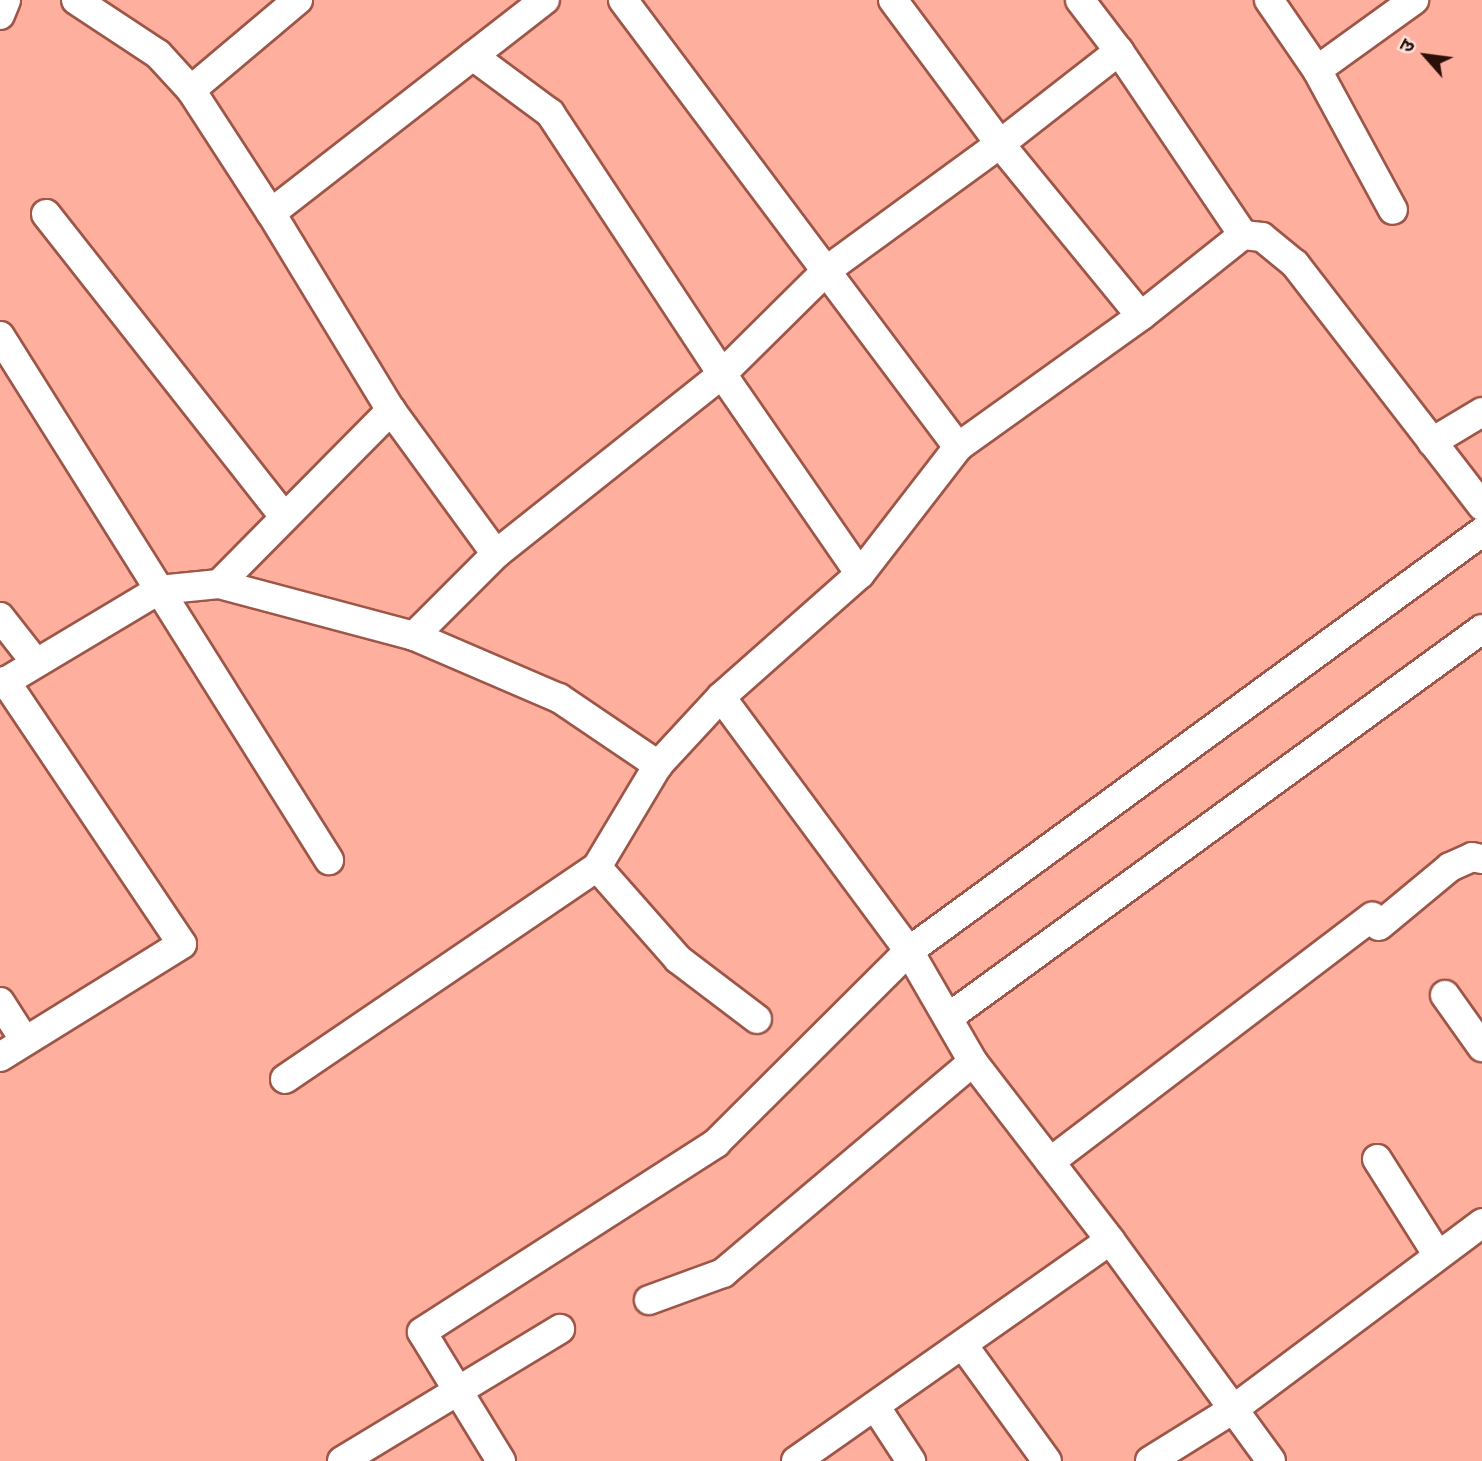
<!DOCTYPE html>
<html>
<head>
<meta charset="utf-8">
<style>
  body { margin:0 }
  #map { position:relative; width:1482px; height:1461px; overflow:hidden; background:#ffaf9d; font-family:"Fira Sans Condensed","Noto Sans Devanagari",sans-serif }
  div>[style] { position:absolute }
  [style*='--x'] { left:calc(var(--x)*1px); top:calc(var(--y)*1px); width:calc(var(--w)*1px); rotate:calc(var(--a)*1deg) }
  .roads { filter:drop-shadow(2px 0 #9d5647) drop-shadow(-2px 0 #9d5647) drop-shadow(0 2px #9d5647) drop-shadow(0 -2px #9d5647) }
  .street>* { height:28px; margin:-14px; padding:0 14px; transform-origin:14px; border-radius:14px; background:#fff }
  span { translate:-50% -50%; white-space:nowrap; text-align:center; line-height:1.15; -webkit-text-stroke:6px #f9e0da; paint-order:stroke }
  .north { position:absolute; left:1391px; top:21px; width:70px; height:70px; -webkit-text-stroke:5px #f9e0da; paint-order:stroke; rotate:298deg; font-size:19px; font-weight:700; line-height:28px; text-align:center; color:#2b0f09 }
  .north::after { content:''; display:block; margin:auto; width:24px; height:32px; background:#2b0f09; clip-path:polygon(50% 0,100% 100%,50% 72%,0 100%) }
</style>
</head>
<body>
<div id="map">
  <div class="roads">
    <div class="street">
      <i style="--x:76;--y:0;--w:98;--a:33.4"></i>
      <i style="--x:158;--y:54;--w:49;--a:47.5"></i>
      <i style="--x:191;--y:90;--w:147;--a:57"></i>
      <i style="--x:271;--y:213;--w:231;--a:58.7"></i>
      <i style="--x:391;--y:410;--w:178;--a:53.9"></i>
      <i style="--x:623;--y:0;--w:559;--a:53.15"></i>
      <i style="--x:893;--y:0;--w:179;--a:53.4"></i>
      <i style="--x:1000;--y:144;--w:222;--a:50.7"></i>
      <i style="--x:1080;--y:0;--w:64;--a:52.6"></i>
      <i style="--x:1119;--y:51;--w:222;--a:56"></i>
      <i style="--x:1269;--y:0;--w:85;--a:55.6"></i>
      <i style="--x:1317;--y:70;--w:159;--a:61.5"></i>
      <i style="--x:0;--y:15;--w:16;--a:-68"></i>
      <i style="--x:473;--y:56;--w:96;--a:36.5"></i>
      <i style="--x:550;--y:113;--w:313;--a:56.6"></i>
      <i style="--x:722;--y:374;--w:148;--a:-44.7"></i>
      <i style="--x:827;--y:270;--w:214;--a:-36.1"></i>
      <i style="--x:1000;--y:144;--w:151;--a:-38"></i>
      <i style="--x:1317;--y:70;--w:120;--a:-35.8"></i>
      <i style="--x:191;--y:90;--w:140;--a:-40.1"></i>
      <i style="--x:271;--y:213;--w:347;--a:-37.9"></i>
      <i style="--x:46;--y:214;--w:385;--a:51.8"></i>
      <i style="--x:0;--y:336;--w:619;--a:57.88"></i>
      <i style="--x:1432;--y:442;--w:58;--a:-31"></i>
      <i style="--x:860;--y:574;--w:160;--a:-52.3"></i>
      <i style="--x:958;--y:447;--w:225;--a:-35.6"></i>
      <i style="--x:1141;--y:316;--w:130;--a:-38.5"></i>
      <i style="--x:1243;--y:235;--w:19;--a:6"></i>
      <i style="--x:1262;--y:237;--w:43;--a:39.3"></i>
      <i style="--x:1295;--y:264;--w:306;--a:52.3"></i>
      <i style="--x:219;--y:584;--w:245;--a:-45.3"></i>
      <i style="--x:0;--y:617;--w:58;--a:52"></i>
      <i style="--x:414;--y:636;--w:116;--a:-45"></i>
      <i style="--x:496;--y:554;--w:289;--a:-38.5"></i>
      <i style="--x:722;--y:374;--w:243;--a:55.4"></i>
      <i style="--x:860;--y:574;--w:186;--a:138.5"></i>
      <i style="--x:721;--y:697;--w:316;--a:53.5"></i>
      <i style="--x:909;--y:951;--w:128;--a:60"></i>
      <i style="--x:973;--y:1062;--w:225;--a:52.4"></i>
      <i style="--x:1110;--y:1240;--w:273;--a:53.9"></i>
      <i style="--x:0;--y:685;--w:185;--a:-30.9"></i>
      <i style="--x:159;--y:590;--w:60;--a:-5.7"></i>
      <i style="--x:219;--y:584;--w:202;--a:14.9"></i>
      <i style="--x:414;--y:636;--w:158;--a:23.2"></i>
      <i style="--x:559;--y:698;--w:120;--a:34.1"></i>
      <i style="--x:597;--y:867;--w:123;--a:48.6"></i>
      <i style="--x:678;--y:959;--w:99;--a:37.2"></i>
      <i style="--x:1379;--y:926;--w:92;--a:-39.7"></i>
      <i style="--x:1450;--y:867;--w:24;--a:-24"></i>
      <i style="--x:1472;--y:857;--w:10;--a:11"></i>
      <i style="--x:1445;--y:995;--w:64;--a:54.6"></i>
      <i style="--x:0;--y:1002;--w:46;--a:57.3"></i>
      <i style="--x:949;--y:1017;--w:659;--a:-36.05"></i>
      <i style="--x:0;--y:1057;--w:214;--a:-31.8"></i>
      <i style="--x:182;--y:944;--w:317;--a:-123.9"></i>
      <i style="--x:285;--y:1079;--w:377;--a:-34.2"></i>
      <i style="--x:597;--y:867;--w:119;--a:-59.1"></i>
      <i style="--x:658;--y:765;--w:93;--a:-47.2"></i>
      <i style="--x:1377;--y:1159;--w:112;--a:57.7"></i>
      <i style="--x:1050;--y:1162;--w:405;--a:-37.3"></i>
      <i style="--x:649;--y:1300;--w:79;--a:-20"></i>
      <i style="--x:723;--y:1273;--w:327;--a:-40.2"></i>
      <i style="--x:963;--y:1345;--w:143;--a:54.1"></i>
      <i style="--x:875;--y:1406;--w:66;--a:56.8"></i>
      <i style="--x:342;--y:1461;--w:255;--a:-31.2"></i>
      <i style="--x:501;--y:1461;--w:151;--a:-121.5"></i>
      <i style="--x:422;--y:1332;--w:350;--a:-32.7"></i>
      <i style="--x:716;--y:1143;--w:272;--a:-44.9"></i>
      <i style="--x:909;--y:951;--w:710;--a:-36.18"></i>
      <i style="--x:796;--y:1461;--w:384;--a:-35.1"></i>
      <i style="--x:1150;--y:1461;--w:100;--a:-31.9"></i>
      <i style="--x:1235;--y:1408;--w:309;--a:-36.8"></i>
    </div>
  </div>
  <div class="north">उ</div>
</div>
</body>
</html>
